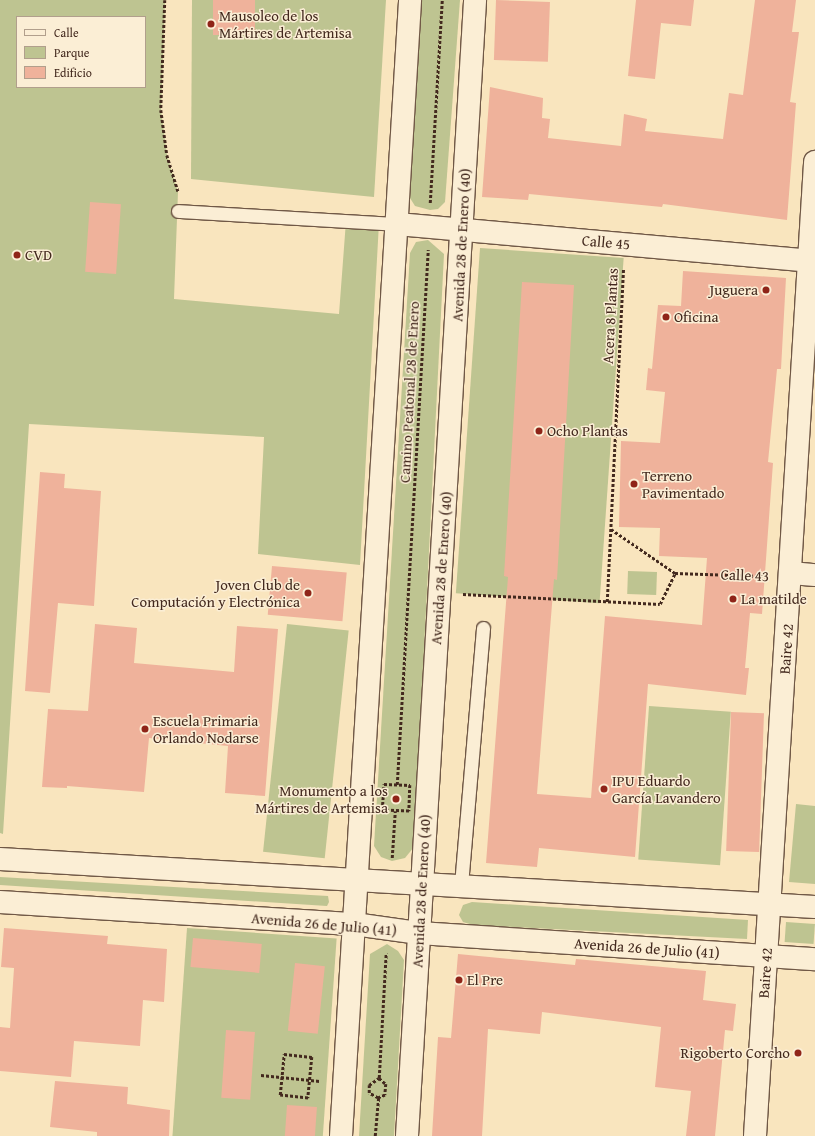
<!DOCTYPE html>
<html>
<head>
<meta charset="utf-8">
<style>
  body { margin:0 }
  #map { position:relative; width:815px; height:1136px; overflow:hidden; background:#f9e5be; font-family:"Gentium Book Plus",serif }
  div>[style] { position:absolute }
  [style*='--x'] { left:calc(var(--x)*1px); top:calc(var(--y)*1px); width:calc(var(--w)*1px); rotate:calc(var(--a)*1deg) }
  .green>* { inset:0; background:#bec491; transform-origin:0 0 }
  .building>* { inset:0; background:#efb29b; transform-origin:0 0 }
  .path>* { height:2.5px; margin-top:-1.25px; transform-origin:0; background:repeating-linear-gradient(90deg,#43291e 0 3px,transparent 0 5px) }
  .roads { filter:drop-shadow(1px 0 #705846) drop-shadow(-1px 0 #705846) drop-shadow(0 1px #705846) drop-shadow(0 -1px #705846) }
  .service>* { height:13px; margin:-6.5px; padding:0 6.5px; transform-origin:6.5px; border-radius:6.5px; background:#fbeed5 }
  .minor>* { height:22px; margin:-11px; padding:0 11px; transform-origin:11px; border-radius:11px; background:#fbeed5 }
  .secondary>* { height:22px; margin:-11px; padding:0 11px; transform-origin:11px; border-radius:11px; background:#fbeed5 }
  .dots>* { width:11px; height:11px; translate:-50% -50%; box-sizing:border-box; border:2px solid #fbeed5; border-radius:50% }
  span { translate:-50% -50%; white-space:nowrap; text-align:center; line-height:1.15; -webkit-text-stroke:3px #fbeed5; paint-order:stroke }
  .poi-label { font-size:15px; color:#43291e }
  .left { translate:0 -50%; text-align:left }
  .right { translate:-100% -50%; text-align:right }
  .street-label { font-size:15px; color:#43291e }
  .legend { position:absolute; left:16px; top:16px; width:130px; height:72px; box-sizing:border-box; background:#fbeed5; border:1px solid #b19f8c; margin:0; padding:5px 7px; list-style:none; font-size:12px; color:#43291e }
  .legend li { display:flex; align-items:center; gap:8px; height:20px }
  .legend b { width:20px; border:1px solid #b19f8c }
</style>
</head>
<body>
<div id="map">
  <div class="green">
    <i style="clip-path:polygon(evenodd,0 0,165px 0,161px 110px,167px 155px,178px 192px,174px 299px,339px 314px,346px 221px,379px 223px,360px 565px,258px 554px,264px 437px,29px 424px,3px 834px,0 833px,0 0,17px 17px,145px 17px,145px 87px,17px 87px,17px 17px)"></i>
    <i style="clip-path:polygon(192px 0,386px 0,374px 197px,191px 179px)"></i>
    <i style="clip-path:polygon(422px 0,460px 0,445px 202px,438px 209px,430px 210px,415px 206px,410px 198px)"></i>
    <i style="clip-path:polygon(428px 240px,444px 254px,414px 847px,405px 858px,392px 861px,381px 857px,374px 846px,410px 253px,416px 242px)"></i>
    <i style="left:480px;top:248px;width:144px;height:346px;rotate:4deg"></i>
    <i style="left:628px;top:571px;width:29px;height:23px;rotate:2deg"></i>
    <i style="left:287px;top:624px;width:62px;height:229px;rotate:6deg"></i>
    <i style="left:649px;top:706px;width:82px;height:154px;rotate:4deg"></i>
    <i style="clip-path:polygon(796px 804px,815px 806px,815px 884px,789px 882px)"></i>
    <i style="clip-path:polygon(0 877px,328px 896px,329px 902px,327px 906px,0 885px)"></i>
    <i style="clip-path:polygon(472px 902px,748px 920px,747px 939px,473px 925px,463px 922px,459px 915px,463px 905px)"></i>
    <i style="left:786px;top:922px;width:29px;height:20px;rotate:4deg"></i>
    <i style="left:187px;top:928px;width:150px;height:209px;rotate:4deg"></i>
    <i style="clip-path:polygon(387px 944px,398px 951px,404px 960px,394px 1136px,359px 1136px,370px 954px)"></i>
  </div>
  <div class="building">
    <i style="left:213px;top:0;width:42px;height:35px"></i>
    <i style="left:496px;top:0;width:54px;height:60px;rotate:2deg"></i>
    <i style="clip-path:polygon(636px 0,694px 0,691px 26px,661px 23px,655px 79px,628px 76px)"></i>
    <i style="clip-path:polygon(755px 0,796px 0,792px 32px,799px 32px,790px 102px,796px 103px,787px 220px,663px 204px,662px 207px,529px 194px,528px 200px,482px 197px,490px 87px,543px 98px,542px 118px,550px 119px,548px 138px,621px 146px,624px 114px,647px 119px,645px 131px,723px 139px,729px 93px,743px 95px)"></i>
    <i style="left:90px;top:202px;width:31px;height:70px;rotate:4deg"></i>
    <i style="clip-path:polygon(683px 271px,786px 278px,781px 369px,777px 369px,768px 462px,773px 463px,762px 614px,750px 613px,745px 668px,749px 668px,746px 695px,648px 684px,635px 857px,539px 848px,537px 867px,486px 863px,508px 577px,504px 576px,522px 282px,574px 285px,557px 580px,554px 579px,537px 794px,591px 798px,605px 616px,702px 625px,707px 558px,659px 556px,660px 528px,619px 527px,621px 441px,660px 443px,665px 392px,646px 390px,648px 368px,652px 369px,658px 305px,681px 306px)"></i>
    <i style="clip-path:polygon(40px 472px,65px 474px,64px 488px,101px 491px,94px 606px,58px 603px,50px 693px,25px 691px)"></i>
    <i style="left:272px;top:566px;width:75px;height:49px;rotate:5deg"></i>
    <i style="clip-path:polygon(95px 624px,137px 628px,134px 663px,234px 672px,237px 626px,278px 629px,265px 796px,225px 793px,228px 746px,149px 738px,144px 792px,67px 786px,67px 788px,42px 787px,48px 709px,88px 711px)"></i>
    <i style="left:731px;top:712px;width:33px;height:139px;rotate:2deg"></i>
    <i style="clip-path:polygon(4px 928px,108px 936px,107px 944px,167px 949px,164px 1002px,143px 1000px,140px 1046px,74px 1041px,71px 1077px,0 1071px,0 1027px,10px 1028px,14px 968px,1px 967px)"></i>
    <i style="left:193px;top:938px;width:69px;height:29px;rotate:5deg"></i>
    <i style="clip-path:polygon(458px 954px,575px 965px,576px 959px,706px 971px,703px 1000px,736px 1004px,733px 1031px,725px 1030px,715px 1136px,686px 1136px,691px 1091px,655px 1087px,661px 1027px,542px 1012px,540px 1034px,488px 1029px,482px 1136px,432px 1136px,438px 1037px,451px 1038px)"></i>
    <i style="left:295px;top:963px;width:30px;height:68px;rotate:6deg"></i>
    <i style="left:226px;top:1030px;width:29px;height:68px;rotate:4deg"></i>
    <i style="clip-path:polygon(55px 1081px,128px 1087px,127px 1104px,170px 1110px,169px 1136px,97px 1136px,97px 1132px,50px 1127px)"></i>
    <i style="left:287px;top:1105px;width:30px;height:31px;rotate:4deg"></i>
  </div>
  <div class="path">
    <i style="--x:165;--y:0;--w:110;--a:92.1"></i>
    <i style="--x:161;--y:110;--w:45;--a:82.4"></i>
    <i style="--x:167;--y:155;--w:38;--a:73"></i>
    <i style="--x:430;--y:203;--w:203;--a:-86.6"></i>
    <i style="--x:611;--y:529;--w:78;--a:34.5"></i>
    <i style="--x:675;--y:573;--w:92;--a:1.9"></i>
    <i style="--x:463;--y:594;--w:197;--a:2.9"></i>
    <i style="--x:660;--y:604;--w:34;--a:-64"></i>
    <i style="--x:607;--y:602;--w:333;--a:-87.2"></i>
    <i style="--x:384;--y:784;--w:26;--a:2"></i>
    <i style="--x:410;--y:785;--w:26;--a:92"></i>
    <i style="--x:409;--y:811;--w:27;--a:-178"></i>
    <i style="--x:382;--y:810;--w:26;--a:-86"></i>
    <i style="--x:397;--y:785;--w:536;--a:-86.68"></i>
    <i style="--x:392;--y:858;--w:47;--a:-86.3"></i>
    <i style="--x:284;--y:1054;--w:28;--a:6"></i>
    <i style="--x:312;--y:1057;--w:41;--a:95.6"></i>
    <i style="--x:308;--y:1098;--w:28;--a:-174"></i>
    <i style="--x:280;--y:1095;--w:41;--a:-84.4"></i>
    <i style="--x:261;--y:1075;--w:59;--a:5.8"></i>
    <i style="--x:379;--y:1078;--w:125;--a:-86.8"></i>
    <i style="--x:379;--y:1078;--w:9;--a:41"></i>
    <i style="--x:386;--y:1084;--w:11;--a:95"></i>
    <i style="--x:385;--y:1095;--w:8;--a:157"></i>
    <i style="--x:378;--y:1098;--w:10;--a:-151"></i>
    <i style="--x:369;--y:1093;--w:8;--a:-90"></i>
    <i style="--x:369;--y:1085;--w:12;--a:-35"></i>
    <i style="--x:375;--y:1136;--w:38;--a:-85"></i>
  </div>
  <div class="roads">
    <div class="service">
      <i style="--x:178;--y:211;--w:219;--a:3.4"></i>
      <i style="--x:461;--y:885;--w:258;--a:-85.1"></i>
    </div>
    <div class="minor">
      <i style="--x:397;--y:224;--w:420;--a:5.1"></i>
      <i style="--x:791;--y:573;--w:24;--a:5"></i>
      <i style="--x:755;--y:1136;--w:976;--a:-86.47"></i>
    </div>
    <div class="secondary">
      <i style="--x:0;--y:859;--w:816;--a:3.37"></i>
      <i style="--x:0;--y:902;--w:355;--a:3.6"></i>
      <i style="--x:354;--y:924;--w:66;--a:7.9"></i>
      <i style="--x:419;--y:933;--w:397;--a:3.8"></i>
      <i style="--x:341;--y:1136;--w:1138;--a:-86.52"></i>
      <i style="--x:407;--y:1136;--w:1138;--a:-86.57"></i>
    </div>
  </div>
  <div class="dots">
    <i style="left:211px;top:24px;background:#8f2418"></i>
    <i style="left:17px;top:255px;background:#8f2418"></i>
    <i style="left:766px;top:290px;background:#8f2418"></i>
    <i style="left:666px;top:317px;background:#8f2418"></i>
    <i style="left:539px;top:431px;background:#8f2418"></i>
    <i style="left:634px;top:484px;background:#8f2418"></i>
    <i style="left:308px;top:593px;background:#8f2418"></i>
    <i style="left:733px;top:599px;background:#8f2418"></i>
    <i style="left:145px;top:729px;background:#8f2418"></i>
    <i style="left:604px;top:789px;background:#8f2418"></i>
    <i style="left:396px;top:799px;background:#8f2418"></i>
    <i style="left:459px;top:980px;background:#8f2418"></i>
    <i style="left:798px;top:1053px;background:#8f2418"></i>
  </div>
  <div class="poi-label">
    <span class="left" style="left:219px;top:24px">Mausoleo de los<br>Mártires de Artemisa</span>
    <span class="left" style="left:25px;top:255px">CVD</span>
    <span class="right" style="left:758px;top:290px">Juguera</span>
    <span class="left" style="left:674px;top:317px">Oficina</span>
    <span class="left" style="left:547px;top:431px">Ocho Plantas</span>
    <span class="left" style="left:642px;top:484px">Terreno<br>Pavimentado</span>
    <span class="right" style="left:300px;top:593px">Joven Club de<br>Computación y Electrónica</span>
    <span class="left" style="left:741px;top:599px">La matilde</span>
    <span class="left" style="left:153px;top:729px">Escuela Primaria<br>Orlando Nodarse</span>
    <span class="left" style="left:612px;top:789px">IPU Eduardo<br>García Lavandero</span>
    <span class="right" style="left:388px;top:799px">Monumento a los<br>Mártires de Artemisa</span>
    <span class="left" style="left:467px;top:980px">El Pre</span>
    <span class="right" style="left:790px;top:1053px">Rigoberto Corcho</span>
  </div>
  <div class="street-label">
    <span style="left:606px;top:242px;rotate:5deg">Calle 45</span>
    <span style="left:461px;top:245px;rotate:-87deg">Avenida 28 de Enero (40)</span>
    <span style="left:610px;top:316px;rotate:-87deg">Acera 8 Plantas</span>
    <span style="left:409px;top:392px;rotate:-87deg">Camino Peatonal 28 de Enero</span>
    <span style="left:441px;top:568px;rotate:-86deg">Avenida 28 de Enero (40)</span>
    <span style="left:745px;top:575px;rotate:2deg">Calle 43</span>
    <span style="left:786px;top:649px;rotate:-86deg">Baire 42</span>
    <span style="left:421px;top:891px;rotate:-87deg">Avenida 28 de Enero (40)</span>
    <span style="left:324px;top:924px;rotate:5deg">Avenida 26 de Julio (41)</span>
    <span style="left:647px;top:948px;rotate:4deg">Avenida 26 de Julio (41)</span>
    <span style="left:765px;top:973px;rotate:-86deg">Baire 42</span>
  </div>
  <ul class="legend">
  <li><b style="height:5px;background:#fbeed5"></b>Calle</li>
  <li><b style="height:11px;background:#bec491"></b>Parque</li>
  <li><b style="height:11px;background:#efb29b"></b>Edificio</li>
  </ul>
</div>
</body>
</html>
